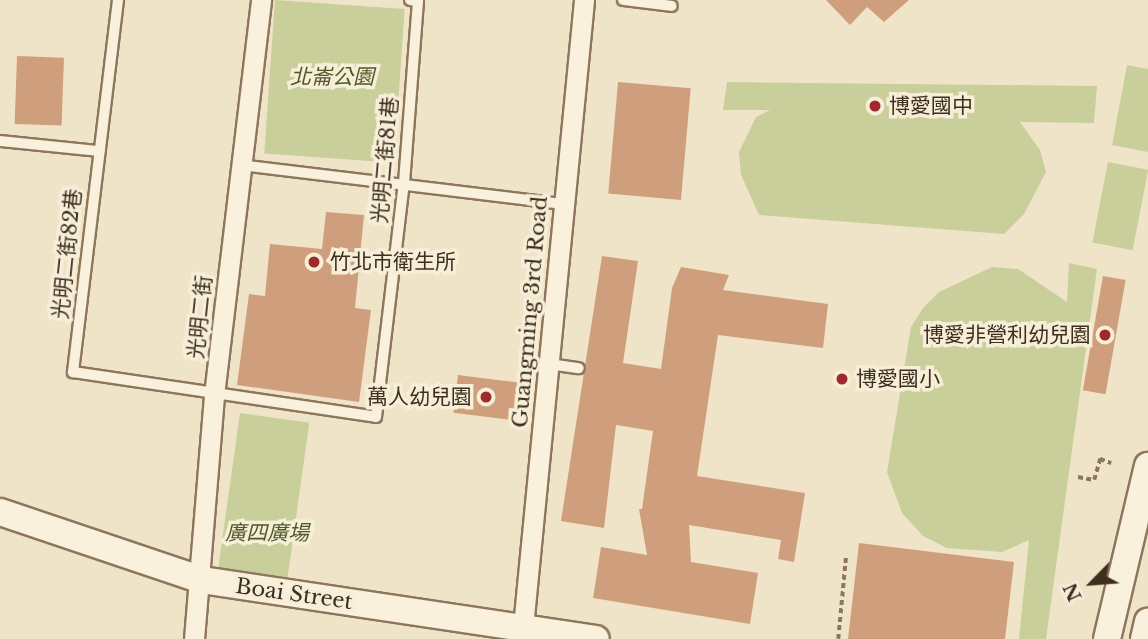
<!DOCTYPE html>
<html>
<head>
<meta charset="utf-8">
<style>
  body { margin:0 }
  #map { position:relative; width:1148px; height:639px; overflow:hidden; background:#f0e4c8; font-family:"Libre Baskerville","Noto Sans TC",serif }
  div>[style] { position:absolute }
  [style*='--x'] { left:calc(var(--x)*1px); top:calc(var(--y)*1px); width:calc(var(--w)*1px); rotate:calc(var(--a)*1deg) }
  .green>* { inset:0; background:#c9cf9b; transform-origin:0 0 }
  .building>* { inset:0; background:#cf9f7d; transform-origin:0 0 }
  .path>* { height:3.5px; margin-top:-1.75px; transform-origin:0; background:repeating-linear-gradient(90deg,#8d765c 0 5px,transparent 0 8.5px) }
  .roads { filter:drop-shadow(2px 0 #8d765c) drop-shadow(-2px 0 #8d765c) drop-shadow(0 2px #8d765c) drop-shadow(0 -2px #8d765c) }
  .lane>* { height:10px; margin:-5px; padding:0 5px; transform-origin:5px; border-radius:5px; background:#faf1dc }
  .street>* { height:19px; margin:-9.5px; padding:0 9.5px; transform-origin:9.5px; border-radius:9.5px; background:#faf1dc }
  .secondary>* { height:26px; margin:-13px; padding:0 13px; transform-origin:13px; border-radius:13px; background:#faf1dc }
  .dots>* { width:19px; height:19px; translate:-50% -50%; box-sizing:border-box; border:4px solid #f7eed8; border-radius:50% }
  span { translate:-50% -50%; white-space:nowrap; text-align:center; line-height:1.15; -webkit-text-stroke:7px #f7eed8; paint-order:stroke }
  .park-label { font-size:21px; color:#4d5a26; font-style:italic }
  .poi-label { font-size:21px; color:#3d2e20 }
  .left { translate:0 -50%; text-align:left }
  .right { translate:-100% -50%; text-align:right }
  .street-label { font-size:21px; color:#3d2e20 }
  .north { position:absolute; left:1057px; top:548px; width:70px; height:70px; -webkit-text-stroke:5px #f7eed8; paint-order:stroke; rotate:245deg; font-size:19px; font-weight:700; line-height:28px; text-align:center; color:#3d2e20 }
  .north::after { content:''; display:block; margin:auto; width:24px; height:32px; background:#3d2e20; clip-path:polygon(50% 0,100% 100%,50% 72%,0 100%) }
</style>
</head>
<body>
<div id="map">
  <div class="green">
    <i style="left:275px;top:0;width:130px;height:154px;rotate:4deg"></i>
    <i style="clip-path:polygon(1127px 65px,1148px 69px,1148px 152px,1112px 145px)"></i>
    <i style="clip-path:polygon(727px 82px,1097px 86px,1094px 123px,1020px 122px,1040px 150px,1046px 172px,1024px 214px,1004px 234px,759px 215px,741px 175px,739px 152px,756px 117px,770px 110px,723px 110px)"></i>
    <i style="left:1108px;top:162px;width:41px;height:82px;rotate:11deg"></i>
    <i style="clip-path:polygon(1069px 263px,1097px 269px,1046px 639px,1019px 639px,1029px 540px,1002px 552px,947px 548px,923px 536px,902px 513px,887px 472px,911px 327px,923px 308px,939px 292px,992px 267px,1018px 269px,1067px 302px)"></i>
    <i style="left:240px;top:413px;width:70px;height:156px;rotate:8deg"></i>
  </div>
  <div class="building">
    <i style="clip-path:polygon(826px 0,909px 0,884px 22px,867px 7px,850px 25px)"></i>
    <i style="left:17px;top:56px;width:47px;height:68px;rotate:2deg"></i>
    <i style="left:618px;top:82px;width:73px;height:112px;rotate:5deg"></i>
    <i style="clip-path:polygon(326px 212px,364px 215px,355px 308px,371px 310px,359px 402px,237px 385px,249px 294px,265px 296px,270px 244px,322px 249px)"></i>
    <i style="clip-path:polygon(602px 256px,638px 261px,623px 363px,661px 369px,672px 288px,681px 267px,729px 275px,723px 290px,828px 304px,823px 348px,718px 335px,697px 476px,805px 493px,794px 562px,778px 559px,781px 540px,689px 525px,691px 562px,758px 573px,750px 624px,593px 598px,601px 547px,647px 555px,639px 509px,642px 509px,653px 431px,616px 425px,604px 528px,561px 521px)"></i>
    <i style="left:1103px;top:276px;width:23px;height:116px;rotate:10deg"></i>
    <i style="left:458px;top:375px;width:61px;height:38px;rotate:7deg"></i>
    <i style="clip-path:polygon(859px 543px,1014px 562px,1005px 639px,848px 639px)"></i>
  </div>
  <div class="path">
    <i style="--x:1078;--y:477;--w:16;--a:11"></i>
    <i style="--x:1094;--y:480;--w:22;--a:-74"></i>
    <i style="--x:1100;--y:459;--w:12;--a:20"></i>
    <i style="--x:838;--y:639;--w:85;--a:-84.6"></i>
  </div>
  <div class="roads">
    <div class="lane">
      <i style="--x:118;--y:0;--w:375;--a:96.9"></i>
      <i style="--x:73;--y:372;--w:306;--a:8.4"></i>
      <i style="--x:376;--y:417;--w:236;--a:-83.2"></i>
      <i style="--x:404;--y:183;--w:183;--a:-85.6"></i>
      <i style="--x:418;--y:1;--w:8;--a:-173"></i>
      <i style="--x:623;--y:0;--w:49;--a:7"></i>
      <i style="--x:0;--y:141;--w:100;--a:5.8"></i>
      <i style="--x:240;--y:165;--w:323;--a:6.9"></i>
      <i style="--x:549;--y:364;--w:30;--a:8"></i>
    </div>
    <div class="street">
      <i style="--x:523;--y:627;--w:630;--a:-84.44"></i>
      <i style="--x:194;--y:639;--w:245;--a:-85.3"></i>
      <i style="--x:214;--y:395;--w:398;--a:-83.2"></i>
    </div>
    <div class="secondary">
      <i style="--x:0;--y:512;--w:213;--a:18.6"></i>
      <i style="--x:202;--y:580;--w:398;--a:8.5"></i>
      <i style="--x:1107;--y:639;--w:178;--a:-76.7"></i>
      <i style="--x:1144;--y:639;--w:18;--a:-77"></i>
    </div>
  </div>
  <div class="dots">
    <i style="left:875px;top:106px;background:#9e2a2b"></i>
    <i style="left:314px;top:262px;background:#9e2a2b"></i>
    <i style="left:1105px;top:335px;background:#9e2a2b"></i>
    <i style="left:842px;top:379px;background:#9e2a2b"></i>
    <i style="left:486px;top:397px;background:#9e2a2b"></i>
  </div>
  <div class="park-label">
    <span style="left:332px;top:77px">北崙公園</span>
    <span style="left:267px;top:533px">廣四廣場</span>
  </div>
  <div class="poi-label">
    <span class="left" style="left:889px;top:106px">博愛國中</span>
    <span class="left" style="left:330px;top:262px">竹北市衛生所</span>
    <span class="right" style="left:1091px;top:335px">博愛非營利幼兒園</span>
    <span class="left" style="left:856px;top:379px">博愛國小</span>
    <span class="right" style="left:472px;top:397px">萬人幼兒園</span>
  </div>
  <div class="street-label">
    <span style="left:385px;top:160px;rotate:-85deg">光明二街81巷</span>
    <span style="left:67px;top:254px;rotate:-84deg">光明二街82巷</span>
    <span style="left:530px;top:312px;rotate:-85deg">Guangming 3rd Road</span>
    <span style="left:200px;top:317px;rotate:-84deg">光明二街</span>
    <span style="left:294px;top:594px;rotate:8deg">Boai Street</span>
  </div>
  <div class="north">N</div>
</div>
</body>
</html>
